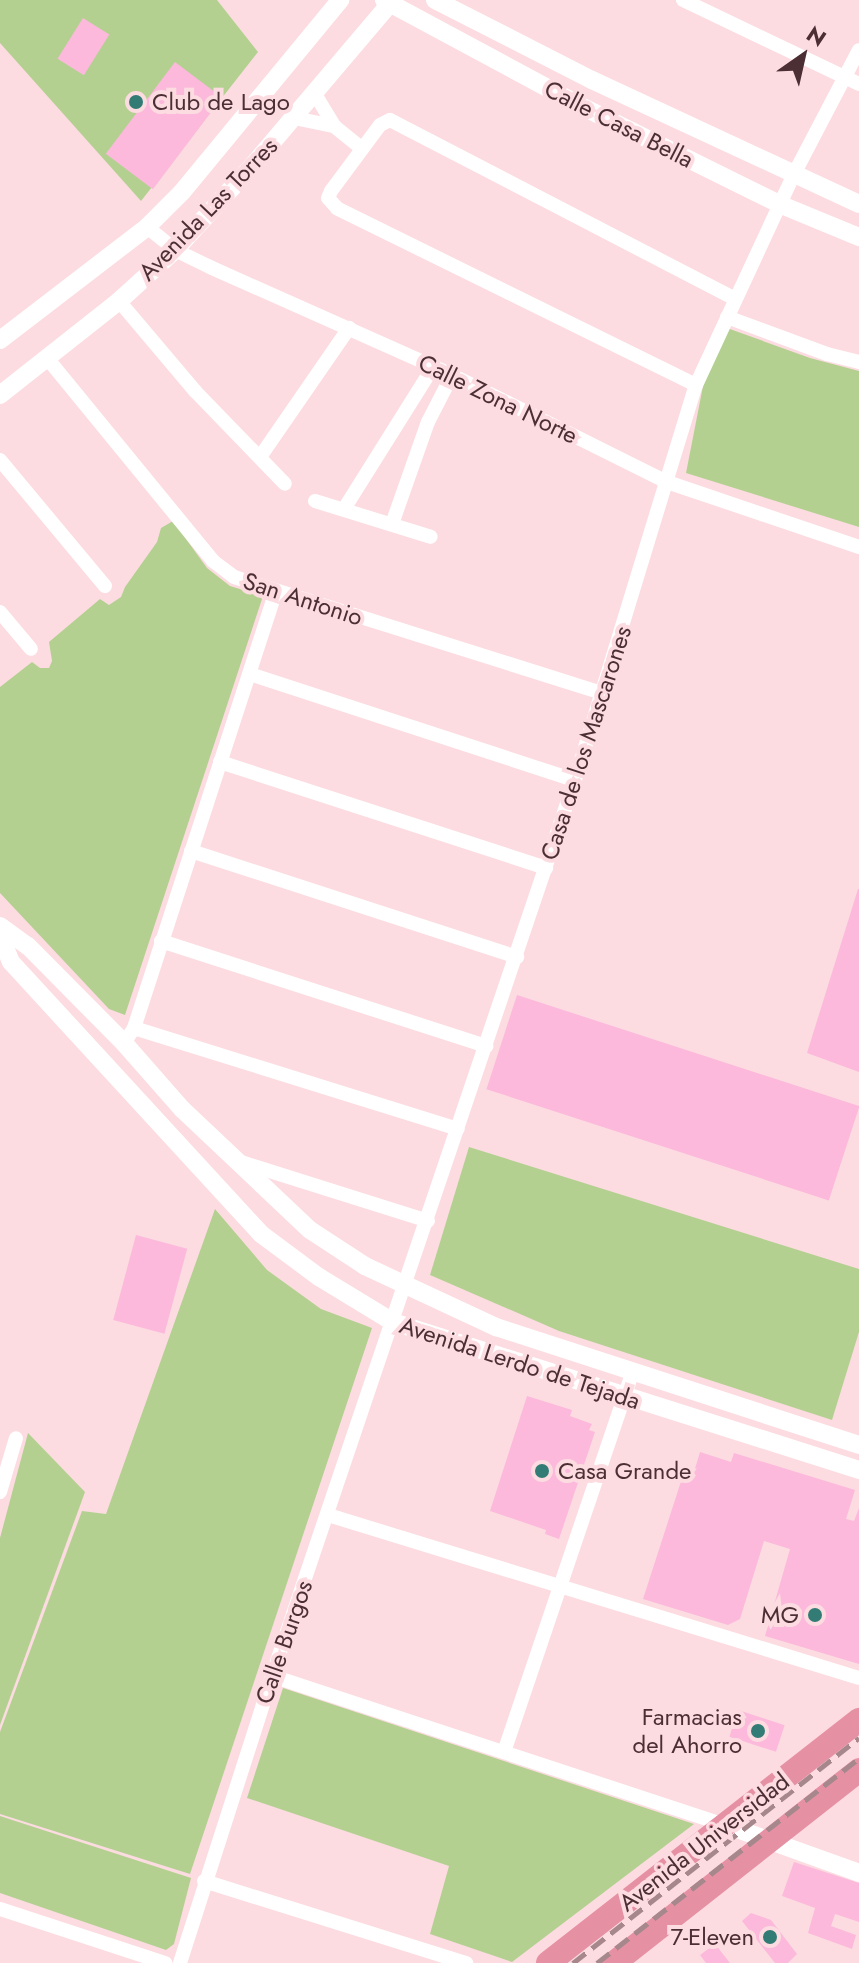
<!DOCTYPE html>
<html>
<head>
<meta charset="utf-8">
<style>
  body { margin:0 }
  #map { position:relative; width:859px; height:1963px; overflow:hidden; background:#fcdce1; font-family:Jost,sans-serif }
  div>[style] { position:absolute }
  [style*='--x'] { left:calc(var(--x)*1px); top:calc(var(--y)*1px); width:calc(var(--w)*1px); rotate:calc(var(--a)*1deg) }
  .green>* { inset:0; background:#b4d091 }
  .building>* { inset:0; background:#fcb9db; transform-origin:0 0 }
  .minor>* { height:14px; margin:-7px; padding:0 7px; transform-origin:7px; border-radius:7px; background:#fff }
  .tertiary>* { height:18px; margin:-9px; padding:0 9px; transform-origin:9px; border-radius:9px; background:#fff }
  .trunk>* { height:24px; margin:-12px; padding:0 12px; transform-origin:12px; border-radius:12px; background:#e690a4 }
  .rail>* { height:5px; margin-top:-2.5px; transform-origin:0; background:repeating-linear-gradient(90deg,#a6878c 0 16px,transparent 0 24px) }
  .dots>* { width:22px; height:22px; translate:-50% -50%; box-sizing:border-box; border:4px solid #fcdce1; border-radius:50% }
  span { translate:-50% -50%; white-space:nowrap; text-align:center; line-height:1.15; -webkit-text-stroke:8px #fcdce1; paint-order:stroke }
  .poi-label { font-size:24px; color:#4c2f34 }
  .left { translate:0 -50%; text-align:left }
  .right { translate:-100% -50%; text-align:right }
  .street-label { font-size:24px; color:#4c2f34 }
  .north { position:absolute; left:763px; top:16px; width:80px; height:80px; -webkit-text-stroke:6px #fcdce1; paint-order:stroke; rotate:34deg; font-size:22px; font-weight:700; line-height:32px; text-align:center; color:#4c2f34 }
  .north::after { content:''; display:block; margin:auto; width:28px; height:36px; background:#4c2f34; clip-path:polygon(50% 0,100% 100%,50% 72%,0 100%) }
</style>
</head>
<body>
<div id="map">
  <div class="green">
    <i style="clip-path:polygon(0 0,217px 0,258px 52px,141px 201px,0 43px)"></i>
    <i style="clip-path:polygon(727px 328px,810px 358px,859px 371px,859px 527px,686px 473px,703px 386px)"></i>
    <i style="clip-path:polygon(173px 521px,207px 568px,230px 586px,263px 596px,125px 1015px,109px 1009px,0 893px,0 687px,32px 662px,40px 668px,49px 668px,52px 661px,49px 642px,100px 599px,109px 605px,121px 597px,125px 587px,157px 542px,161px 528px)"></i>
    <i style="clip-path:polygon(469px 1147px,859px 1269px,859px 1332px,832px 1420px,559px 1331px,430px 1275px)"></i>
    <i style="clip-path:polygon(215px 1209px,267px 1270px,321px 1309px,372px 1328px,190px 1874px,0 1814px,0 1732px,82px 1511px,106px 1514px)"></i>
    <i style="clip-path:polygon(28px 1433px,85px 1492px,0 1725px,0 1538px)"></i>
    <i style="clip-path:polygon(283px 1688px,694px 1824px,512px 1962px,430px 1934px,449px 1866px,247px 1798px)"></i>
    <i style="clip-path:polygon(0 1816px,191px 1878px,174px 1944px,166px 1950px,0 1893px)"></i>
  </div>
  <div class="building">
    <i style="left:83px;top:18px;width:31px;height:48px;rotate:32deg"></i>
    <i style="left:175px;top:62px;width:59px;height:115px;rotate:37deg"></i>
    <i style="clip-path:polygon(858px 889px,859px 889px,859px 1072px,807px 1053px)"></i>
    <i style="left:517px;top:995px;width:360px;height:99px;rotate:18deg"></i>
    <i style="left:136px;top:1235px;width:53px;height:88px;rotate:15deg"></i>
    <i style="clip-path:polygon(527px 1396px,572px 1410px,570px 1416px,592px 1424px,589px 1430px,595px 1432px,559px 1539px,545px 1534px,546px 1530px,490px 1511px)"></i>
    <i style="clip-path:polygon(700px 1452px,731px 1462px,734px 1453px,855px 1490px,846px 1519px,854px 1521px,859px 1508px,859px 1664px,765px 1636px,790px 1549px,764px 1541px,740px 1619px,728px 1625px,643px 1599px,685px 1469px,694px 1472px)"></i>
    <i style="left:738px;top:1710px;width:49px;height:28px;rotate:18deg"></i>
    <i style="clip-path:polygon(794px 1862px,859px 1883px,859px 1922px,835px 1914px,831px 1926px,856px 1935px,852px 1949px,808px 1933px,815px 1908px,782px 1896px)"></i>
    <i style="clip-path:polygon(751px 1913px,771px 1920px,797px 1954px,788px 1963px,775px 1963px,742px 1921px)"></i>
    <i style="clip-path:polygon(715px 1944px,730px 1963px,706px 1963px,700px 1955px)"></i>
  </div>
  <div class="minor">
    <i style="--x:683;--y:0;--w:195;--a:25.5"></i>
    <i style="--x:315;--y:94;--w:37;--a:59"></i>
    <i style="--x:334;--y:126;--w:35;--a:39"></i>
    <i style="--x:294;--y:118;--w:41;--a:11.3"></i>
    <i style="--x:147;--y:227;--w:36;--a:39"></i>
    <i style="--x:175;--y:250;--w:41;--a:25.9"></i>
    <i style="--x:212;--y:268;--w:263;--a:24"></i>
    <i style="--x:452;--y:375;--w:240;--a:26.5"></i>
    <i style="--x:667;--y:482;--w:203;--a:18.7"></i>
    <i style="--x:119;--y:301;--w:118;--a:49.8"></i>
    <i style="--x:195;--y:391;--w:129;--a:45.9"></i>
    <i style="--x:727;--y:317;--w:107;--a:20.3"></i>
    <i style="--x:827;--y:354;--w:33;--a:14"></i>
    <i style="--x:47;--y:358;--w:262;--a:50.7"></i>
    <i style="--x:213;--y:561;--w:26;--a:37"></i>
    <i style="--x:234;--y:577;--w:387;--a:17.5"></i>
    <i style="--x:696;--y:385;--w:400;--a:-153.8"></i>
    <i style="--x:337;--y:208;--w:13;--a:-132"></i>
    <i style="--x:328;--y:198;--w:8;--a:-67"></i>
    <i style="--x:331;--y:191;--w:82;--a:-53.4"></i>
    <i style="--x:380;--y:125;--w:11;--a:-27"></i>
    <i style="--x:390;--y:120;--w:389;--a:27.4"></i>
    <i style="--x:260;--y:457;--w:157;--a:-55.4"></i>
    <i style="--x:0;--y:460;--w:164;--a:50.2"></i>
    <i style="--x:315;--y:501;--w:121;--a:17.2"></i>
    <i style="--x:344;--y:509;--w:168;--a:-57.9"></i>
    <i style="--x:392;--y:524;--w:108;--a:-70.6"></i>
    <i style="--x:428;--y:422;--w:53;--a:-62.9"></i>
    <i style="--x:0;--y:612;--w:48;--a:50"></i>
    <i style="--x:250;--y:674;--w:342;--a:18.1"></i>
    <i style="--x:220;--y:762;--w:343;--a:18"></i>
    <i style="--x:191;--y:851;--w:343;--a:18"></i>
    <i style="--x:161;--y:941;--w:342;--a:17.9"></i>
    <i style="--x:134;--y:1028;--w:339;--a:17.3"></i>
    <i style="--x:124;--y:1043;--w:18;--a:-56"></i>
    <i style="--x:134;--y:1028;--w:459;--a:-72"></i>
    <i style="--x:241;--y:1162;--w:196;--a:17.5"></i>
    <i style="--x:0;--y:1492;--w:56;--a:-73.5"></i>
    <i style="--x:328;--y:1515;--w:555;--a:17.06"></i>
    <i style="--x:272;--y:1676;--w:478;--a:18.2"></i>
    <i style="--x:504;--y:1752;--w:399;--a:-71.3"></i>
    <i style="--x:204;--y:1881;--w:275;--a:17.4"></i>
    <i style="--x:0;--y:1909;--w:174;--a:18.1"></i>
    <i style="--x:180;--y:1963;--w:301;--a:-72.2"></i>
    <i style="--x:272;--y:1676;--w:946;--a:-71.32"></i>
    <i style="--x:575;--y:780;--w:413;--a:-73"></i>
    <i style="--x:696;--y:385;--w:230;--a:-65.1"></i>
    <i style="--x:793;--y:176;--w:142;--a:-62.4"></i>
  </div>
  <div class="tertiary">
    <i style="--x:384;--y:0;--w:221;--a:28.3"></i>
    <i style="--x:579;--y:105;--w:223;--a:26.3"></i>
    <i style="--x:779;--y:204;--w:87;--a:22.4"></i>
    <i style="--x:435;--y:0;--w:176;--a:27"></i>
    <i style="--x:592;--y:80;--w:294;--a:24.9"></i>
    <i style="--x:0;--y:340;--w:185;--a:-37.5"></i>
    <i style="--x:147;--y:227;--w:49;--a:-45"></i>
    <i style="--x:182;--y:192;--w:249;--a:-50.5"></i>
    <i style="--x:0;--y:395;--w:152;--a:-38.3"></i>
    <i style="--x:119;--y:301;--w:76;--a:-42.3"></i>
    <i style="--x:175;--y:250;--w:115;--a:-47.5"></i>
    <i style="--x:253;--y:165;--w:216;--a:-49.7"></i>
    <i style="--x:0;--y:926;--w:34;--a:36"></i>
    <i style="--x:28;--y:946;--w:136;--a:45.3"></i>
    <i style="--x:124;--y:1043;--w:88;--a:48.7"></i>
    <i style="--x:182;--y:1109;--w:176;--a:43.4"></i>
    <i style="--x:310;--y:1230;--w:66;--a:33.2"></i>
    <i style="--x:365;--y:1266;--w:145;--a:25"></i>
    <i style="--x:496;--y:1327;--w:382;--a:18"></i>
    <i style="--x:0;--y:935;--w:29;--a:68"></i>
    <i style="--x:11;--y:962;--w:369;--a:47.4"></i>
    <i style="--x:261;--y:1234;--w:72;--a:36.6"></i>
    <i style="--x:319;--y:1277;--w:87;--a:31.3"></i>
    <i style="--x:393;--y:1322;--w:489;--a:17.6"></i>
    <i style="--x:726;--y:1825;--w:141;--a:19.8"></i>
  </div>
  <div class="trunk">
    <i style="--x:548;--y:1963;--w:395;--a:-38"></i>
    <i style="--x:614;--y:1963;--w:312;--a:-38.2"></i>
  </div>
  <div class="rail">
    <i style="--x:573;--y:1963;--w:364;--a:-38.2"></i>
    <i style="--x:597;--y:1963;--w:333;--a:-38"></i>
  </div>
  <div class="dots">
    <i style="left:136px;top:102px;background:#337b75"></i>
    <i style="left:542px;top:1471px;background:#337b75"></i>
    <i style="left:815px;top:1615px;background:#337b75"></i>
    <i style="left:758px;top:1731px;background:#337b75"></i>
    <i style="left:770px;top:1937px;background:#337b75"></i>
  </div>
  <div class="poi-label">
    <span class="left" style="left:152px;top:102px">Club de Lago</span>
    <span class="left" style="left:558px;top:1471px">Casa Grande</span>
    <span class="right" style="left:799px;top:1615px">MG</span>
    <span class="right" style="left:742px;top:1731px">Farmacias<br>del Ahorro</span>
    <span class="right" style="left:754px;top:1937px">7-Eleven</span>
  </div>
  <div class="street-label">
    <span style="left:619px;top:124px;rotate:27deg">Calle Casa Bella</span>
    <span style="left:208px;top:209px;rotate:-46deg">Avenida Las Torres</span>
    <span style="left:498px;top:399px;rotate:26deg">Calle Zona Norte</span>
    <span style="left:303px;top:599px;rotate:18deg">San Antonio</span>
    <span style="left:586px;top:743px;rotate:-72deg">Casa de los Mascarones</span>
    <span style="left:520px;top:1363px;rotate:18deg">Avenida Lerdo de Tejada</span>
    <span style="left:284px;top:1642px;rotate:-71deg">Calle Burgos</span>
    <span style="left:704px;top:1842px;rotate:-38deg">Avenida Universidad</span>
  </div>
  <div class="north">N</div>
</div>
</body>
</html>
